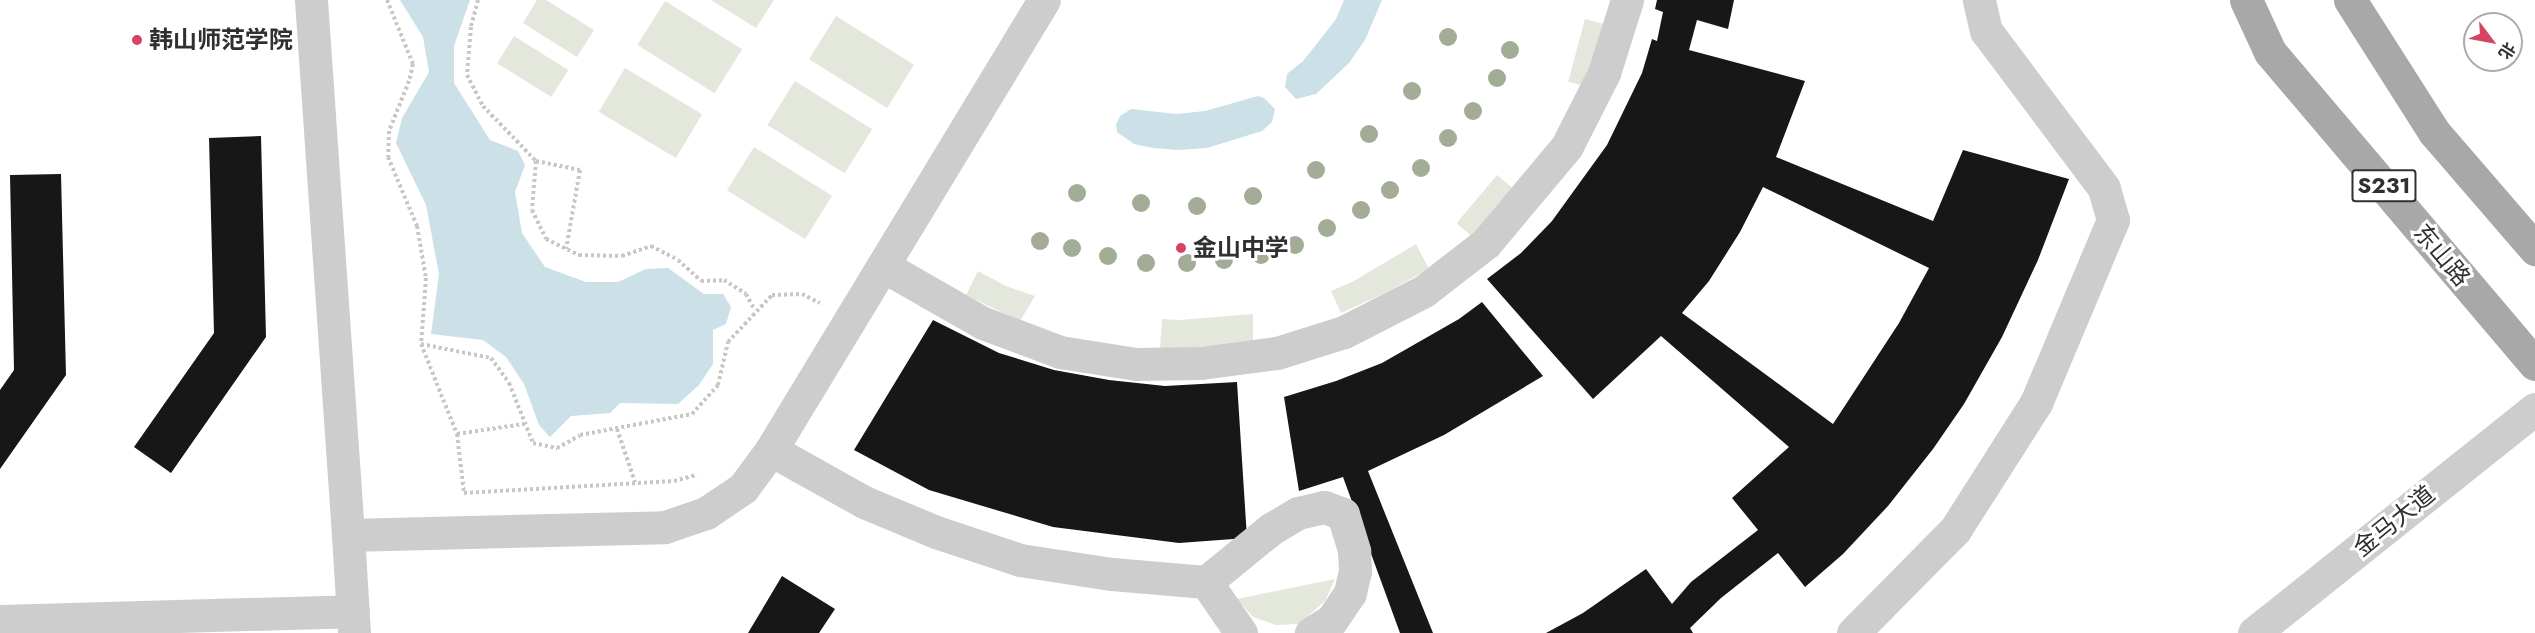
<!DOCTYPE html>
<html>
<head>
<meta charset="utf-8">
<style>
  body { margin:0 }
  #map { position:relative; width:2535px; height:633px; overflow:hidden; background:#fff; font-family:Jost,"Noto Sans SC",sans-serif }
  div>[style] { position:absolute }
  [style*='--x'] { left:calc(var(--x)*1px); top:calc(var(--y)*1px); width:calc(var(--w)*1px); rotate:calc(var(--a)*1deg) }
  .green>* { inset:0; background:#e4e8dc; transform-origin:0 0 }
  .water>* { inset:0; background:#cbe0e7 }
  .building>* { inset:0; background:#171717 }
  .path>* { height:4px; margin-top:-2px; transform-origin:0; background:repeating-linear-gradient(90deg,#c7c7c7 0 3px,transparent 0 6px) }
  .minor>* { height:33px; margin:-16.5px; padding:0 16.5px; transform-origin:16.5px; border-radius:16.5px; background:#cdcdcd }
  .major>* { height:33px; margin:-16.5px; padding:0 16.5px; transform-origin:16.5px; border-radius:16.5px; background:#a8a8a8 }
  .trees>* { width:18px; height:18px; margin:-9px; border-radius:50%; background:#a3ac96 }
  .dots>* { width:16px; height:16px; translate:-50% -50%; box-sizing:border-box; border:3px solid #fff; border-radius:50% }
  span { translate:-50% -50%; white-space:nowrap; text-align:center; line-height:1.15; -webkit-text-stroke:6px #fff; paint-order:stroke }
  .shield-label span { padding:2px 4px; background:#fff; border:2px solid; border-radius:4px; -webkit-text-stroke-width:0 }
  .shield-label { font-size:22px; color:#303030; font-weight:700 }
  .poi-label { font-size:24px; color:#303030; font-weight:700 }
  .left { translate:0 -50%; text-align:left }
  .street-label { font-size:24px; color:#303030 }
  .north { position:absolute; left:2463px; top:12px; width:60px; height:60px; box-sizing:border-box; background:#fff; border:2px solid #acacac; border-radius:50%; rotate:122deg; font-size:16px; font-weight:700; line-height:24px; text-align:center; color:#303030 }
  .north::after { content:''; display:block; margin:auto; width:21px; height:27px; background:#d54462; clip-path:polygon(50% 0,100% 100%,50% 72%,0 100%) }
</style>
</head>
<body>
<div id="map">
  <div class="green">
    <i style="clip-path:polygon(537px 0,546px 0,594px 30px,577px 57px,523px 23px)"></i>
    <i style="clip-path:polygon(711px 0,774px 0,756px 28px)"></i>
    <i style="left:665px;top:1px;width:91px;height:52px;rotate:32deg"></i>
    <i style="left:836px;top:16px;width:92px;height:51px;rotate:32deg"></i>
    <i style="left:1585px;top:19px;width:27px;height:65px;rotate:15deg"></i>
    <i style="left:514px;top:36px;width:64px;height:32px;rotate:32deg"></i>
    <i style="left:625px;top:68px;width:90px;height:51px;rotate:31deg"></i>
    <i style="left:795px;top:81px;width:91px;height:52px;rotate:32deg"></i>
    <i style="left:754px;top:147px;width:92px;height:51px;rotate:32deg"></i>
    <i style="left:1497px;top:175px;width:25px;height:63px;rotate:40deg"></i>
    <i style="clip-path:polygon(1416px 244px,1429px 269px,1385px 293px,1341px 313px,1331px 291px,1354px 281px)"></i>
    <i style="clip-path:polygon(978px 271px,1006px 286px,1035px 296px,1020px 321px,966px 295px)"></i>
    <i style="clip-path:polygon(1253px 314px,1253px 344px,1160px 350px,1162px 319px,1179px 320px)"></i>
    <i style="clip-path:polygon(1335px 579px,1325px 601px,1299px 624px,1276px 625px,1253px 617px,1237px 599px)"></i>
  </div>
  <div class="water">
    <i style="clip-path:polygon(400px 0,470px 0,454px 46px,454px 83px,490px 140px,518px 151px,525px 165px,515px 192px,522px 233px,545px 267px,586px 282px,618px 282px,646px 269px,668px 268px,704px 294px,723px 294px,731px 307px,726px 324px,713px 330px,713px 364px,699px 385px,678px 404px,620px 403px,610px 413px,571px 416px,550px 437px,539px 425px,524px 384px,506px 357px,483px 340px,431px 334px,439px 274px,426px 205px,396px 143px,402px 118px,429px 72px,423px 37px)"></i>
    <i style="clip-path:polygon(1344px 0,1382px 0,1365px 40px,1349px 63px,1316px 94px,1296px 99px,1285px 87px,1287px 74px,1303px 61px,1319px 41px,1336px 19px)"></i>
    <i style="clip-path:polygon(1258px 96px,1264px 98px,1275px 109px,1272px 122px,1262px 131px,1207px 148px,1178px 150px,1153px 148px,1134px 144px,1117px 132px,1116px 125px,1120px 116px,1131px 109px,1177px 114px,1205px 111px)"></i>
  </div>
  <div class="building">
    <i style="clip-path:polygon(evenodd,1657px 0,1734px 0,1728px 29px,1697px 20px,1689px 50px,1805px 81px,1776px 157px,1933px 221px,1963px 150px,2069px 179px,2038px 260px,2002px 337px,1964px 404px,1933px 449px,1888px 506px,1843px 554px,1805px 587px,1778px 553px,1721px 598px,1690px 628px,1693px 633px,1546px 633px,1583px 613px,1646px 569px,1672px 604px,1691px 582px,1758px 530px,1732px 498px,1789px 447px,1661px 336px,1593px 399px,1487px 279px,1521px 253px,1552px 221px,1607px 145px,1642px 73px,1652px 39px,1657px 41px,1663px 12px,1655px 9px,1657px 0,1763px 187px,1929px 268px,1899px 323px,1833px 424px,1682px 313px,1709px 281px,1740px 232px,1763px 187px)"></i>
    <i style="clip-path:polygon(261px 136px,266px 337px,171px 473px,134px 447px,214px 333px,209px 138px)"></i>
    <i style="clip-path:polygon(61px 174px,66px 375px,0 469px,0 390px,14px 370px,10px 175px)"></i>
    <i style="clip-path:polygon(1482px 302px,1543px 376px,1444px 435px,1368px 471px,1433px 633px,1400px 633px,1343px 477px,1299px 491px,1284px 397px,1336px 381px,1382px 363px,1459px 319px)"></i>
    <i style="clip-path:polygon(933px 320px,999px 353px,1054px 370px,1109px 380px,1165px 386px,1237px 382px,1247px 538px,1179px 543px,1053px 527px,929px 490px,854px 450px)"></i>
    <i style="clip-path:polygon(782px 576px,835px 609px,819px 633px,748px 633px)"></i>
  </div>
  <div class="path">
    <i style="--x:387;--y:0;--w:69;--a:67.9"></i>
    <i style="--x:413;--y:64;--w:17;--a:103"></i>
    <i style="--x:409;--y:81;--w:54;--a:111.8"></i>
    <i style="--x:389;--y:131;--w:26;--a:92"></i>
    <i style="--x:388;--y:157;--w:75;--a:67.2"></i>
    <i style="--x:417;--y:226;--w:53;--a:80.2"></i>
    <i style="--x:426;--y:278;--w:66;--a:94.3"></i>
    <i style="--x:421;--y:344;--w:71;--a:11.3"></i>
    <i style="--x:491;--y:358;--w:31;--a:54"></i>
    <i style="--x:509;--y:383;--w:65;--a:68.2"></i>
    <i style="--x:533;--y:443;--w:25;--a:12"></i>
    <i style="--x:557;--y:448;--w:26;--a:-29"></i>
    <i style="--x:580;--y:435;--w:114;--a:-10.6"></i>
    <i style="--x:692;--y:414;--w:39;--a:-48"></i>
    <i style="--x:718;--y:385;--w:44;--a:-76.9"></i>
    <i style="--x:728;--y:342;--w:64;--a:-46.9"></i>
    <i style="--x:772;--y:295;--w:30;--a:-2"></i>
    <i style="--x:802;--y:294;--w:20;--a:27"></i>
    <i style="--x:478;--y:0;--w:28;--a:105"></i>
    <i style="--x:471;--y:27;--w:48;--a:94.8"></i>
    <i style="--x:467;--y:75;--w:35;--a:63"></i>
    <i style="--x:483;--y:106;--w:76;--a:46.1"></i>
    <i style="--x:536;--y:161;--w:49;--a:94.7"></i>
    <i style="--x:532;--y:210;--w:32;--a:64"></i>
    <i style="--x:546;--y:239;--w:37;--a:26"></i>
    <i style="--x:579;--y:255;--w:43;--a:1.3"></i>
    <i style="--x:622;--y:256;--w:31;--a:-19"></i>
    <i style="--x:651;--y:246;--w:30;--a:27"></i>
    <i style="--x:678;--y:260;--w:31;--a:42"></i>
    <i style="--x:701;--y:281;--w:23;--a:-2"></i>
    <i style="--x:724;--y:280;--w:26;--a:32"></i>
    <i style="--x:746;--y:294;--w:18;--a:61"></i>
    <i style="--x:536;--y:161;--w:45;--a:11.6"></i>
    <i style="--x:580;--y:170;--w:80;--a:100"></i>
    <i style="--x:421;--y:344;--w:97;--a:68.2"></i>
    <i style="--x:457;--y:434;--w:59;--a:83.2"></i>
    <i style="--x:617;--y:429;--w:56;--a:71.2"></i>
    <i style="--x:457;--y:434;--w:68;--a:-8.5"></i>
    <i style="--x:464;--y:493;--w:210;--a:-3.3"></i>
    <i style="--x:674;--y:481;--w:24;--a:-15"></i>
  </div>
  <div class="minor">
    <i style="--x:311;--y:0;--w:536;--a:86.04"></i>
    <i style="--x:883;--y:266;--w:115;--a:29.7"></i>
    <i style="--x:983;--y:323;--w:82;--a:20.6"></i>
    <i style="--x:1060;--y:352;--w:77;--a:9"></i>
    <i style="--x:1136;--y:364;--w:65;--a:-0.9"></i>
    <i style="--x:1201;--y:363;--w:77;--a:-7.5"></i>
    <i style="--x:1277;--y:353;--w:70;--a:-17.4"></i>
    <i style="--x:1344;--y:332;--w:90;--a:-27.1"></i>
    <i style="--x:1424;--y:291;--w:78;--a:-37.7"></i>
    <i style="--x:1486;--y:243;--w:126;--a:-50.1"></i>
    <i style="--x:1567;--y:146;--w:82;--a:-63.1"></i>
    <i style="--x:1604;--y:73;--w:77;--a:-72.5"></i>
    <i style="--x:771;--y:450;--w:107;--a:29.2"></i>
    <i style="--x:864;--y:502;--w:78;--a:22.6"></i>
    <i style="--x:936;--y:532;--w:89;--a:18.4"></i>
    <i style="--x:1020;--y:560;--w:93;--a:8.7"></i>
    <i style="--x:1112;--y:574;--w:94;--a:4.9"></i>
    <i style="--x:1206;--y:582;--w:84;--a:-39.2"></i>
    <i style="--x:1271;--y:529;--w:31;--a:-31"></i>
    <i style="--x:1298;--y:513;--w:27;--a:-13"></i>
    <i style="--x:1324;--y:507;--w:20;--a:20"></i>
    <i style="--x:1343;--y:514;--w:39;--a:73"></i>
    <i style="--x:1354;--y:551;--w:20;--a:87"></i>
    <i style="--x:1355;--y:571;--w:23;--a:103"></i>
    <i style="--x:1350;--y:593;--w:32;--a:124"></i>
    <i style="--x:1332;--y:620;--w:25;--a:148"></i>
    <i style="--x:1206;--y:582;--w:62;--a:55.5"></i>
    <i style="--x:0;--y:621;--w:353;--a:-1.6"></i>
    <i style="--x:354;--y:633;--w:98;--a:-93.5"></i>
    <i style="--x:348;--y:535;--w:317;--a:-1.4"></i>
    <i style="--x:665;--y:527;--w:43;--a:-18.9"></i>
    <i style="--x:706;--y:513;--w:45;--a:-34"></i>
    <i style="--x:743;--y:488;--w:47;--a:-53.6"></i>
    <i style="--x:771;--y:450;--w:526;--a:-58.76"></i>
    <i style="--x:1853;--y:633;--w:145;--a:-45.3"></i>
    <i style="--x:1955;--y:530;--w:151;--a:-57.5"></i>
    <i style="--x:2036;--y:403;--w:199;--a:-67.2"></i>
    <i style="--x:2113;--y:220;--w:33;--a:-106"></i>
    <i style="--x:2104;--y:188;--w:196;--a:-126.9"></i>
    <i style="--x:1986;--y:31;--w:32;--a:-103"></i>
    <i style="--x:2254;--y:633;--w:359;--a:-38.6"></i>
  </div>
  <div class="major">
    <i style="--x:2246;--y:0;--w:57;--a:65.2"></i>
    <i style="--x:2270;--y:52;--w:409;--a:49.7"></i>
    <i style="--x:2350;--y:0;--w:156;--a:57.5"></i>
    <i style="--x:2434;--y:132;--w:155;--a:49.2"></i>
  </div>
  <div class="trees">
    <i style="left:1448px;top:37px"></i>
    <i style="left:1510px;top:50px"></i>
    <i style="left:1497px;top:78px"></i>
    <i style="left:1412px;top:91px"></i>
    <i style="left:1473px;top:111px"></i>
    <i style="left:1369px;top:134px"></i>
    <i style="left:1448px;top:138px"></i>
    <i style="left:1421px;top:168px"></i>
    <i style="left:1316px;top:170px"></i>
    <i style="left:1390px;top:190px"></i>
    <i style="left:1077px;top:193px"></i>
    <i style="left:1253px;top:196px"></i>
    <i style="left:1141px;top:203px"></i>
    <i style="left:1197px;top:206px"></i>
    <i style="left:1361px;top:210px"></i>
    <i style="left:1327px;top:228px"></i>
    <i style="left:1040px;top:241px"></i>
    <i style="left:1295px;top:245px"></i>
    <i style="left:1072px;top:248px"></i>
    <i style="left:1261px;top:255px"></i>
    <i style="left:1108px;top:256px"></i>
    <i style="left:1224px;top:260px"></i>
    <i style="left:1146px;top:263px"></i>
    <i style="left:1187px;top:263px"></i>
  </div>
  <div class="dots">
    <i style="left:137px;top:40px;background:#d54462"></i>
    <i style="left:1181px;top:248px;background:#d54462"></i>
  </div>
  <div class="shield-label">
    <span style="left:2384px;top:186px">S231</span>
  </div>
  <div class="poi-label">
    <span class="left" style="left:149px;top:40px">韩山师范学院</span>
    <span class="left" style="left:1193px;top:248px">金山中学</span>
  </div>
  <div class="street-label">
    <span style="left:2442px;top:255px;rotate:50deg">东山路</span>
    <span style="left:2394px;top:521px;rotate:-39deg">金马大道</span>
  </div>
  <div class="north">北</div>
</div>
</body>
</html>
